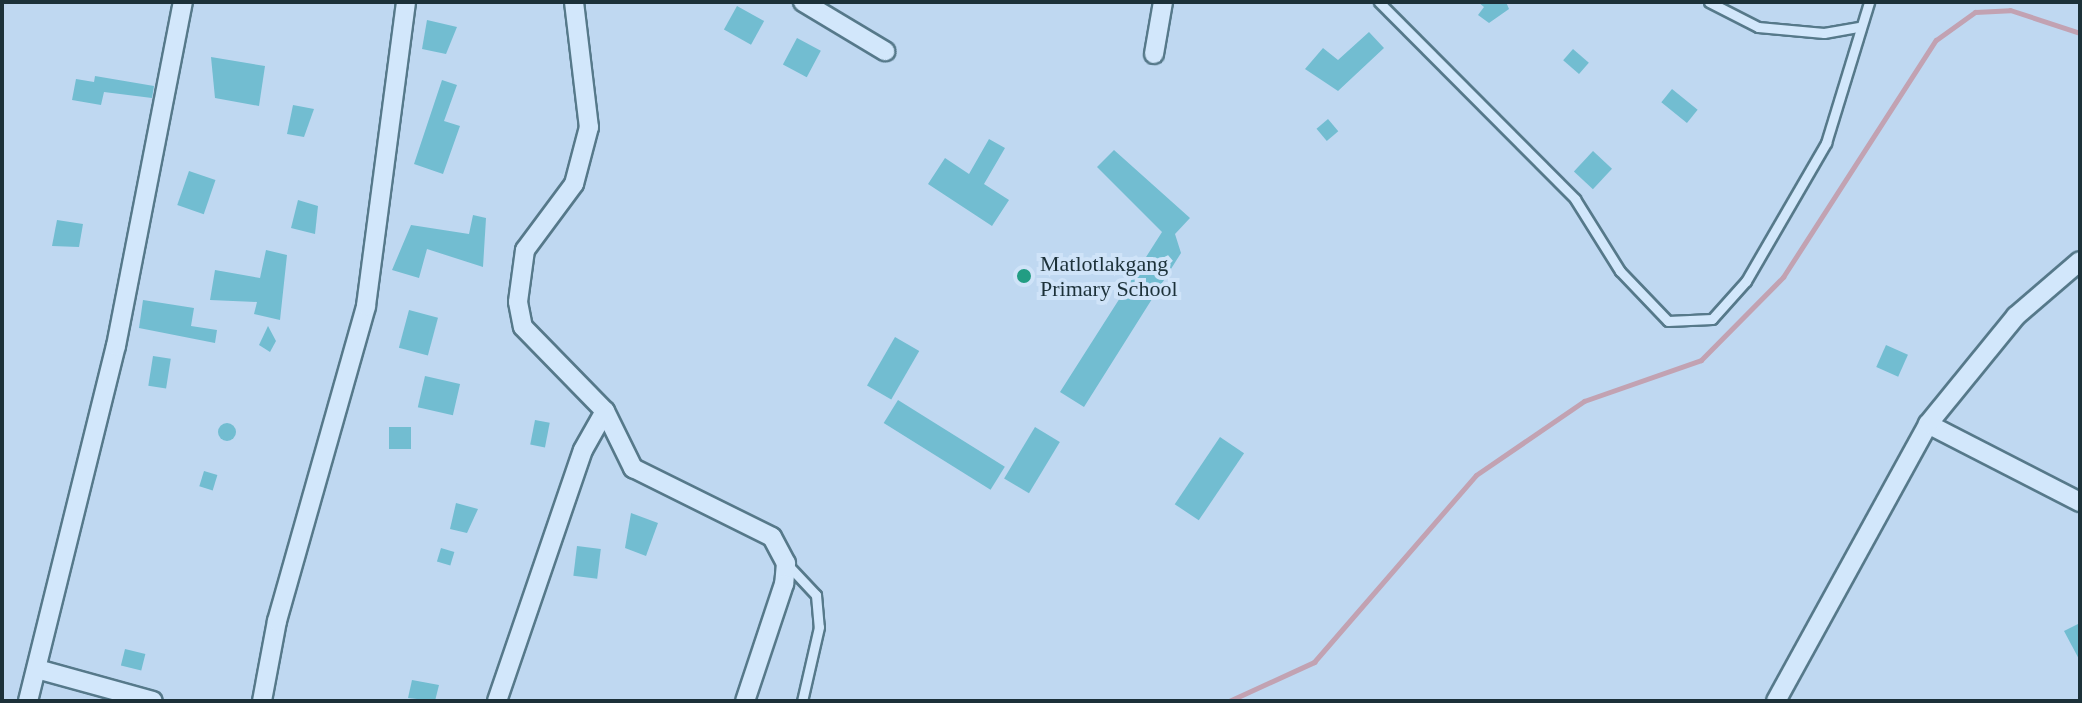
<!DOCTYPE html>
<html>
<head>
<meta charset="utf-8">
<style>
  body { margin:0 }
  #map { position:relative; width:2082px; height:703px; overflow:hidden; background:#bfd8f1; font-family:"Times New Roman",serif }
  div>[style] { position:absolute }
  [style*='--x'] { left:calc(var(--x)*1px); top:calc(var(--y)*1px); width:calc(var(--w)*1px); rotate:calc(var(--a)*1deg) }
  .stream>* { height:5px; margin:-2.5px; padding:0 2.5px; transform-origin:2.5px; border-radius:2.5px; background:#c2a2b2 }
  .building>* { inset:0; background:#72bdd1; transform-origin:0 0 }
  .round { border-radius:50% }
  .roads { filter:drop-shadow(2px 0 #56798a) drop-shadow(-2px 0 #56798a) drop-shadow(0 2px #56798a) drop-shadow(0 -2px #56798a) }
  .service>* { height:9px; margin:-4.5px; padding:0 4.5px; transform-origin:4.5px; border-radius:4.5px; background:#d2e7fb }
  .minor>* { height:18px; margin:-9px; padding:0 9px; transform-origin:9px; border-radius:9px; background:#d2e7fb }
  .dots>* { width:22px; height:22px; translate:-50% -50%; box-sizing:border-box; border:4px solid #cfe3f8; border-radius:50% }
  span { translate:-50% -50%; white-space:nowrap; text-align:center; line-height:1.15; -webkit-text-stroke:8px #cfe3f8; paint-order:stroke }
  .poi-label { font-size:22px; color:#1c3139 }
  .left { translate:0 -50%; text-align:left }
  .frame { position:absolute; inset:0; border:4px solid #1c3139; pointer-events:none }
</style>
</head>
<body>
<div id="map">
  <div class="stream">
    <i style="--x:1229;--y:701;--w:94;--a:-24.6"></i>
    <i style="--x:1314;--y:662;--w:247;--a:-49.1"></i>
    <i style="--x:1476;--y:475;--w:131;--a:-34.4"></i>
    <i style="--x:1584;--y:401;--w:124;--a:-19.3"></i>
    <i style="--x:1701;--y:360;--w:117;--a:-45.3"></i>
    <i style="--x:1783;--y:277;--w:282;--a:-57.2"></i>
    <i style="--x:1936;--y:40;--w:48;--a:-35.7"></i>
    <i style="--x:1975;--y:12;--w:35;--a:-3"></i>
    <i style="--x:2010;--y:10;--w:74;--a:18.2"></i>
  </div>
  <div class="building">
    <i style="clip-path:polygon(1478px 2px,1506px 2px,1509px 9px,1489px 23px,1478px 15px,1484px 7px)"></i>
    <i style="left:737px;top:6px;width:31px;height:27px;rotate:29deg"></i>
    <i style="clip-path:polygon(427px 20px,457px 27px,446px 54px,422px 49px)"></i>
    <i style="clip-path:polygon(1369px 32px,1384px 48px,1338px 91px,1305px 69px,1323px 48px,1338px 60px)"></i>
    <i style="left:797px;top:38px;width:27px;height:30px;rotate:28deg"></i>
    <i style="left:1573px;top:49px;width:21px;height:15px;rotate:41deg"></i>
    <i style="clip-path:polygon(211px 57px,265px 66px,259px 106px,215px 98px)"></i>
    <i style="clip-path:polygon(95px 76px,154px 86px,152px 98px,104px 92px,101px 105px,72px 100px,76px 79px,94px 82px)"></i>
    <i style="clip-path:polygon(442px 80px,457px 85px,444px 121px,460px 126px,443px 174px,414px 164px)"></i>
    <i style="left:1672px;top:89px;width:33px;height:17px;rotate:39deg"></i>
    <i style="clip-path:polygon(293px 105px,314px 109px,304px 137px,287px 134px)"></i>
    <i style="left:1328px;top:119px;width:16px;height:15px;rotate:50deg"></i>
    <i style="clip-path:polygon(989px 139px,1005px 148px,984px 184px,1009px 200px,992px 226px,928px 184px,945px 158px,969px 174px)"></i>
    <i style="clip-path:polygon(1114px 150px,1190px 218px,1175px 234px,1181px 253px,1084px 407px,1060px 392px,1162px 232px,1097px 167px)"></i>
    <i style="left:1593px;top:151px;width:26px;height:28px;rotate:43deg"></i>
    <i style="left:189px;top:171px;width:28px;height:36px;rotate:19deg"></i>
    <i style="clip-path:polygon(298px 200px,318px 206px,315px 234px,291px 228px)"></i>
    <i style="clip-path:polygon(473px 215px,486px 218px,483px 267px,427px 249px,419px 278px,392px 270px,411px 225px,469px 234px)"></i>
    <i style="clip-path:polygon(57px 220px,83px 224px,79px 247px,52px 246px)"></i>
    <i style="clip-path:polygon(266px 250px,287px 255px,280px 320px,254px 314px,257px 302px,210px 300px,215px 270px,260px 278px)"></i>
    <i style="clip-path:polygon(143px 300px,194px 308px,191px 326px,217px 330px,215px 343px,139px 328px)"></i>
    <i style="left:409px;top:310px;width:30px;height:39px;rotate:15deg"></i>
    <i style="clip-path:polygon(268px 326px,276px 341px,270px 352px,259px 345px)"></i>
    <i style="left:895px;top:337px;width:28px;height:56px;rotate:30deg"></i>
    <i style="left:1886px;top:345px;width:24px;height:24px;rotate:24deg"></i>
    <i style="left:153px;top:356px;width:18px;height:30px;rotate:9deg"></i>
    <i style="left:425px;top:376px;width:36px;height:32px;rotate:13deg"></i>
    <i style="left:898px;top:400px;width:126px;height:27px;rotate:32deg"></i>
    <i style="left:535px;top:420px;width:15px;height:25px;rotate:11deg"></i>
    <i class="round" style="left:218px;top:423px;width:18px;height:18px"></i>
    <i style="left:389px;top:427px;width:22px;height:22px"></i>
    <i style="left:1035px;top:427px;width:29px;height:60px;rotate:31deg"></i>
    <i style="left:1220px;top:437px;width:29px;height:81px;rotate:34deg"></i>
    <i style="left:204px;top:471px;width:14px;height:16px;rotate:17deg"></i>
    <i style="clip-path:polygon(456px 503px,478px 509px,467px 533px,450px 529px)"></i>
    <i style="clip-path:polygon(631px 513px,658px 523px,646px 556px,625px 548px)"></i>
    <i style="left:577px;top:546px;width:24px;height:30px;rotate:7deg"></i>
    <i style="left:441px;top:548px;width:14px;height:14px;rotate:17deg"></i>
    <i style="clip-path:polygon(2080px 623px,2080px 661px,2064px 631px)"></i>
    <i style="left:125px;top:649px;width:21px;height:17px;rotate:14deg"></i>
    <i style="clip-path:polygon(412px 680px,439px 685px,435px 701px,408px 698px)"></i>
  </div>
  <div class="roads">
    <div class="service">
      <i style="--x:1379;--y:2;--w:278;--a:45.1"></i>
      <i style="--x:1575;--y:199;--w:85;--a:58"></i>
      <i style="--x:1620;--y:271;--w:69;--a:46.2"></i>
      <i style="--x:1668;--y:321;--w:44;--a:-2.6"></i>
      <i style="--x:1712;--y:319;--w:51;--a:-48.2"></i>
      <i style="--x:1746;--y:281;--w:160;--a:-59.9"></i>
      <i style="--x:1826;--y:143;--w:147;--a:-73"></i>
      <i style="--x:1709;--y:2;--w:55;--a:27"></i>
      <i style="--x:1758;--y:27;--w:66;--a:5.2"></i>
      <i style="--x:1824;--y:33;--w:34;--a:-10"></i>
      <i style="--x:786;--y:563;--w:44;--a:46.8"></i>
      <i style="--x:816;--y:595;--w:32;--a:85"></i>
      <i style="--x:819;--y:627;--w:76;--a:102.9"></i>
    </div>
    <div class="minor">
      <i style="--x:574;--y:2;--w:126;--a:83.2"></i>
      <i style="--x:589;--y:127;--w:59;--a:104.7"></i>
      <i style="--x:574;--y:184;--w:82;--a:126.6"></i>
      <i style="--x:525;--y:250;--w:52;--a:97.7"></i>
      <i style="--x:518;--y:302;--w:25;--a:79"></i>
      <i style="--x:523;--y:327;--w:117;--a:45.7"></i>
      <i style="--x:605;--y:411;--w:64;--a:63.8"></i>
      <i style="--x:633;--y:468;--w:155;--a:26.4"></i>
      <i style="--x:772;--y:537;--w:30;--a:62"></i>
      <i style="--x:786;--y:563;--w:21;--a:95"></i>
      <i style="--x:784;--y:584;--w:123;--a:108.4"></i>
      <i style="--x:803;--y:2;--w:96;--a:30.9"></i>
      <i style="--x:1154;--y:54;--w:53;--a:-80.2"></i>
      <i style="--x:1928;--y:424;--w:171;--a:27.2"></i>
      <i style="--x:37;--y:669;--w:120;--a:15.4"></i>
      <i style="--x:28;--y:701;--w:366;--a:-76.1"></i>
      <i style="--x:116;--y:346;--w:350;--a:-79"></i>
      <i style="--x:262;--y:701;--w:81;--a:-79.4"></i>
      <i style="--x:277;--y:621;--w:327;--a:-74.2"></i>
      <i style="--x:366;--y:306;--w:307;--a:-82.5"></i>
      <i style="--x:497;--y:701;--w:265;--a:-71.1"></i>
      <i style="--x:583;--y:450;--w:45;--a:-60.6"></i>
      <i style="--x:1776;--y:701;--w:316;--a:-61.2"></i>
      <i style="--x:1928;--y:424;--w:139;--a:-50.8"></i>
      <i style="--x:2016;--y:316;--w:84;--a:-40.7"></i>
    </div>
  </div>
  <div class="dots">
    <i style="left:1024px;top:276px;background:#229d83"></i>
  </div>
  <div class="poi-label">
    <span class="left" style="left:1040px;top:276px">Matlotlakgang<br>Primary School</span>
  </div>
  <div class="frame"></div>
</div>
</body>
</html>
